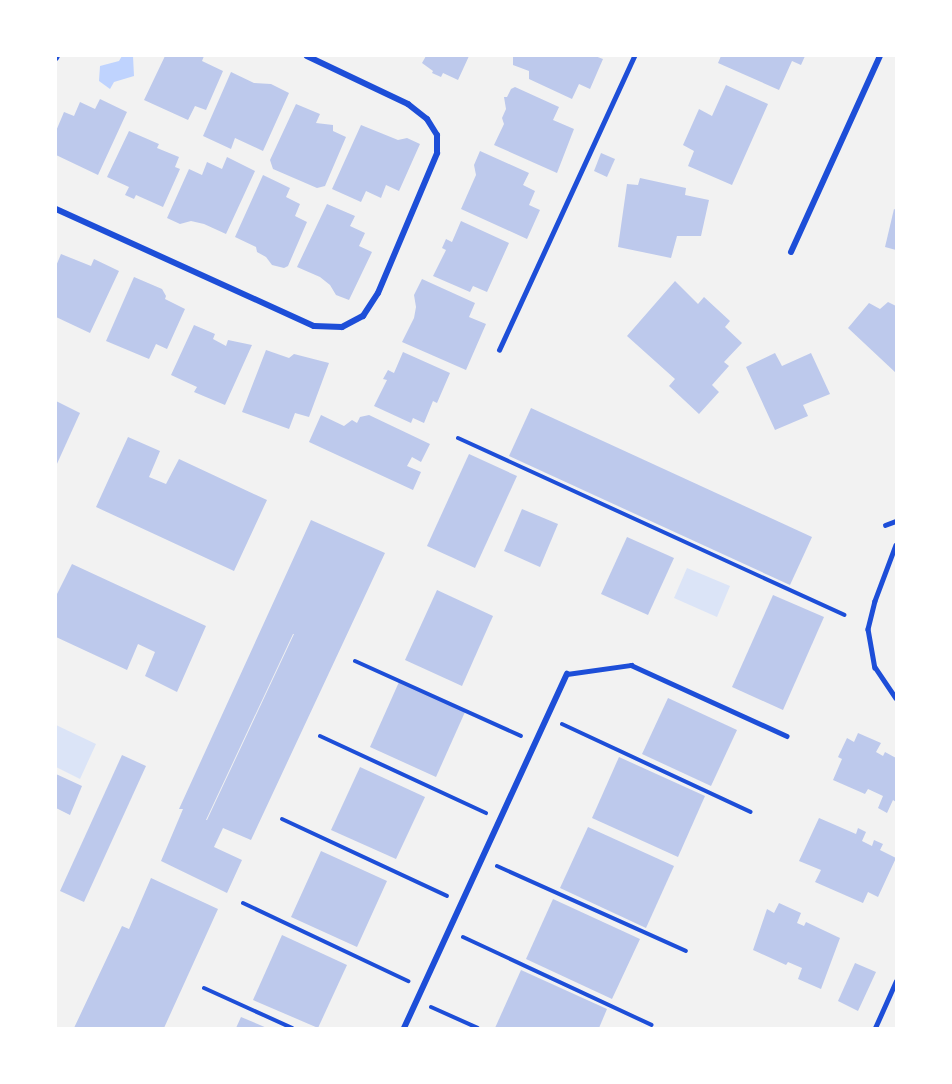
<!DOCTYPE html>
<style>
body{margin:0}
#map{position:relative;width:952px;height:1084px;overflow:hidden;background:#f2f2f2;font-family:Merriweather,serif}
div>[style]{position:absolute}
[style*='--x']{left:calc(var(--x)*1px);top:calc(var(--y)*1px);width:calc(var(--w)*1px);rotate:calc(var(--a)*1deg)}
.green>*{inset:0;background:#dbe4f7}
.water>*{inset:0;background:#bfd3fe}
.building>*{inset:0;background:#bdc9ec}
.path>*{height:4px;margin:-2px;padding:0 2px;transform-origin:2px;border-radius:2px;background:#1d4ed8}
.service>*{height:4.5px;margin:-2.25px;padding:0 2.25px;transform-origin:2.25px;border-radius:2.25px;background:#1d4ed8}
.minor>*{height:6px;margin:-3px;padding:0 3px;transform-origin:3px;border-radius:3px;background:#1d4ed8}
span{translate:-50% -50%;white-space:nowrap;text-align:center;line-height:1.15;-webkit-text-stroke:5px #fff;paint-order:stroke}
.frame{position:absolute;inset:0;border:57px solid #fff;pointer-events:none}
</style>
<div id="map">
<div class="green">
<div style="clip-path:polygon(687px 568px,730px 586px,717px 617px,674px 598px)"></div>
<div style="clip-path:polygon(56px 725px,96px 744px,80px 779px,56px 767px)"></div>
</div>
<div class="water">
<div style="clip-path:polygon(122px 56px,133px 56px,134px 76px,114px 82px,110px 89px,99px 81px,100px 66px,119px 61px)"></div>
</div>
<div class="building">
<div style="clip-path:polygon(165px 56px,204px 56px,202px 61px,223px 71px,206px 110px,195px 106px,188px 120px,144px 100px)"></div>
<div style="clip-path:polygon(426px 56px,469px 56px,458px 80px,443px 73px,441px 77px,432px 73px,433px 71px,422px 63px)"></div>
<div style="clip-path:polygon(513px 56px,595px 56px,603px 59px,590px 89px,579px 84px,572px 99px,529px 79px,529px 71px,513px 65px)"></div>
<div style="clip-path:polygon(721px 56px,805px 56px,801px 65px,792px 61px,779px 90px,718px 63px)"></div>
<div style="clip-path:polygon(231px 72px,254px 83px,271px 84px,289px 93px,263px 151px,235px 138px,231px 149px,203px 136px)"></div>
<div style="clip-path:polygon(726px 85px,768px 104px,732px 185px,688px 166px,694px 151px,683px 145px,699px 109px,712px 116px)"></div>
<div style="clip-path:polygon(515px 87px,559px 107px,553px 120px,574px 129px,557px 173px,494px 145px,504px 124px,502px 118px,506px 109px,504px 97px,507px 97px,511px 89px)"></div>
<div style="clip-path:polygon(100px 99px,127px 112px,98px 175px,56px 155px,56px 131px,64px 112px,74px 116px,80px 102px,95px 109px)"></div>
<div style="clip-path:polygon(296px 104px,320px 114px,316px 123px,333px 125px,333px 131px,346px 137px,325px 186px,317px 188px,273px 169px,270px 160px)"></div>
<div style="clip-path:polygon(361px 125px,398px 140px,407px 138px,420px 144px,399px 191px,386px 185px,381px 198px,366px 191px,361px 202px,332px 189px)"></div>
<div style="clip-path:polygon(129px 131px,159px 144px,157px 148px,179px 157px,175px 167px,180px 169px,163px 207px,136px 195px,134px 199px,125px 195px,129px 187px,107px 177px)"></div>
<div style="clip-path:polygon(480px 151px,529px 173px,523px 185px,535px 191px,529px 205px,540px 210px,527px 239px,461px 209px,476px 175px,474px 165px)"></div>
<div style="clip-path:polygon(601px 153px,615px 159px,607px 177px,594px 171px)"></div>
<div style="clip-path:polygon(227px 157px,255px 171px,226px 234px,204px 224px,191px 221px,180px 224px,167px 218px,189px 169px,202px 175px,207px 162px,222px 169px)"></div>
<div style="clip-path:polygon(263px 175px,290px 188px,286px 197px,300px 204px,295px 216px,307px 222px,288px 266px,284px 268px,272px 265px,266px 257px,257px 252px,256px 247px,235px 237px)"></div>
<div style="clip-path:polygon(640px 178px,686px 188px,685px 195px,709px 200px,701px 236px,677px 236px,671px 258px,618px 247px,627px 184px,638px 185px)"></div>
<div style="clip-path:polygon(327px 204px,355px 216px,350px 226px,365px 233px,359px 246px,372px 252px,349px 300px,336px 295px,330px 285px,320px 277px,297px 267px)"></div>
<div style="clip-path:polygon(894px 209px,896px 210px,896px 250px,885px 247px)"></div>
<div style="clip-path:polygon(461px 221px,509px 243px,487px 292px,473px 286px,470px 292px,433px 276px,446px 250px,442px 248px,446px 239px,452px 242px)"></div>
<div style="clip-path:polygon(61px 254px,91px 266px,94px 259px,119px 271px,90px 333px,56px 317px,56px 266px)"></div>
<div style="clip-path:polygon(134px 277px,162px 289px,166px 296px,165px 299px,185px 309px,167px 349px,156px 344px,149px 359px,106px 341px)"></div>
<div style="clip-path:polygon(422px 279px,475px 303px,469px 317px,486px 324px,466px 370px,402px 342px,414px 318px,416px 307px,414px 295px)"></div>
<div style="clip-path:polygon(675px 281px,698px 304px,704px 297px,730px 321px,725px 327px,742px 343px,724px 362px,729px 366px,712px 385px,719px 392px,699px 414px,669px 386px,675px 379px,627px 336px)"></div>
<div style="clip-path:polygon(888px 302px,896px 306px,896px 373px,848px 328px,869px 303px,880px 309px)"></div>
<div style="clip-path:polygon(194px 325px,215px 334px,213px 339px,226px 346px,228px 340px,252px 345px,225px 405px,194px 392px,197px 387px,171px 375px)"></div>
<div style="clip-path:polygon(266px 350px,289px 358px,294px 354px,329px 363px,309px 417px,295px 413px,289px 429px,242px 412px)"></div>
<div style="clip-path:polygon(403px 352px,450px 373px,437px 403px,433px 401px,424px 423px,413px 418px,411px 423px,374px 406px,387px 380px,383px 379px,388px 370px,394px 373px)"></div>
<div style="clip-path:polygon(775px 353px,782px 366px,811px 353px,830px 394px,803px 405px,808px 416px,775px 430px,746px 367px)"></div>
<div style="clip-path:polygon(56px 401px,80px 413px,56px 466px)"></div>
<div style="clip-path:polygon(531px 408px,812px 537px,790px 585px,509px 456px)"></div>
<div style="clip-path:polygon(321px 415px,344px 426px,352px 420px,357px 423px,360px 417px,369px 415px,430px 444px,421px 462px,412px 457px,407px 466px,421px 472px,413px 490px,309px 442px)"></div>
<div style="clip-path:polygon(128px 437px,160px 451px,149px 477px,166px 484px,179px 459px,267px 500px,234px 571px,96px 507px)"></div>
<div style="clip-path:polygon(469px 454px,517px 476px,475px 568px,427px 546px)"></div>
<div style="clip-path:polygon(522px 509px,558px 524px,540px 567px,504px 551px)"></div>
<div style="clip-path:polygon(evenodd,311px 520px,385px 553px,251px 840px,223px 828px,214px 847px,242px 860px,227px 893px,161px 861px,183px 809px,179px 809px,311px 520px,293px 634px,294px 634px,207px 820px,206px 820px,293px 634px)"></div>
<div style="clip-path:polygon(627px 537px,674px 558px,648px 615px,601px 594px)"></div>
<div style="clip-path:polygon(72px 564px,206px 626px,177px 692px,145px 676px,155px 652px,138px 644px,127px 670px,56px 637px,56px 596px)"></div>
<div style="clip-path:polygon(437px 590px,493px 616px,462px 686px,405px 660px)"></div>
<div style="clip-path:polygon(773px 595px,824px 617px,783px 710px,732px 687px)"></div>
<div style="clip-path:polygon(399px 682px,465px 712px,436px 777px,370px 747px)"></div>
<div style="clip-path:polygon(668px 698px,737px 730px,711px 786px,642px 754px)"></div>
<div style="clip-path:polygon(858px 733px,881px 743px,876px 752px,883px 756px,885px 752px,896px 758px,896px 802px,893px 800px,887px 813px,878px 808px,883px 796px,868px 789px,865px 794px,833px 780px,842px 759px,838px 757px,847px 738px,854px 742px)"></div>
<div style="clip-path:polygon(122px 755px,146px 766px,84px 902px,60px 891px)"></div>
<div style="clip-path:polygon(619px 757px,705px 796px,678px 857px,592px 818px)"></div>
<div style="clip-path:polygon(360px 767px,425px 797px,396px 859px,331px 830px)"></div>
<div style="clip-path:polygon(56px 774px,82px 786px,70px 815px,56px 808px)"></div>
<div style="clip-path:polygon(819px 818px,856px 834px,858px 828px,866px 832px,862px 841px,872px 846px,874px 840px,883px 844px,880px 850px,896px 858px,878px 897px,868px 892px,863px 903px,815px 882px,821px 870px,799px 861px)"></div>
<div style="clip-path:polygon(588px 827px,674px 866px,646px 928px,560px 888px)"></div>
<div style="clip-path:polygon(321px 851px,387px 881px,357px 947px,291px 917px)"></div>
<div style="clip-path:polygon(151px 878px,218px 909px,164px 1028px,74px 1028px,122px 926px,129px 929px)"></div>
<div style="clip-path:polygon(553px 899px,640px 939px,612px 999px,526px 959px)"></div>
<div style="clip-path:polygon(779px 903px,801px 913px,797px 923px,804px 926px,806px 922px,840px 938px,821px 989px,798px 979px,802px 968px,788px 962px,786px 965px,753px 950px,767px 909px,774px 913px)"></div>
<div style="clip-path:polygon(282px 935px,347px 965px,318px 1028px,253px 1000px)"></div>
<div style="clip-path:polygon(855px 963px,876px 972px,858px 1011px,838px 1001px)"></div>
<div style="clip-path:polygon(521px 970px,607px 1009px,599px 1028px,495px 1028px)"></div>
<div style="clip-path:polygon(241px 1017px,267px 1028px,236px 1028px)"></div>
</div>
<div class="path">
<div style="--x:458;--y:438;--w:425;--a:24.6"></div>
<div style="--x:355;--y:661;--w:182;--a:24.3"></div>
<div style="--x:562;--y:724;--w:208;--a:25"></div>
<div style="--x:320;--y:736;--w:183;--a:24.9"></div>
<div style="--x:282;--y:819;--w:182;--a:25"></div>
<div style="--x:497;--y:866;--w:207;--a:24.2"></div>
<div style="--x:243;--y:903;--w:183;--a:25.3"></div>
<div style="--x:463;--y:937;--w:208;--a:25"></div>
<div style="--x:204;--y:988;--w:97;--a:24.4"></div>
<div style="--x:431;--y:1007;--w:51;--a:24.1"></div>
</div>
<div class="service">
<div style="--x:499;--y:350;--w:324;--a:-65.3"></div>
<div style="--x:885;--y:525;--w:12;--a:-20"></div>
<div style="--x:896;--y:545;--w:60;--a:110.6"></div>
<div style="--x:875;--y:601;--w:29;--a:104"></div>
<div style="--x:868;--y:629;--w:39;--a:80"></div>
<div style="--x:875;--y:667;--w:37;--a:56"></div>
<div style="--x:567;--y:674;--w:65;--a:-8"></div>
<div style="--x:631;--y:665;--w:171;--a:24.5"></div>
<div style="--x:875;--y:1028;--w:51;--a:-65.9"></div>
</div>
<div class="minor">
<div style="--x:56;--y:58;--w:2;--a:-63"></div>
<div style="--x:56;--y:209;--w:283;--a:24.4"></div>
<div style="--x:314;--y:326;--w:28;--a:2"></div>
<div style="--x:342;--y:327;--w:24;--a:-28"></div>
<div style="--x:363;--y:316;--w:27;--a:-57"></div>
<div style="--x:378;--y:293;--w:152;--a:-67.1"></div>
<div style="--x:437;--y:153;--w:18;--a:-90"></div>
<div style="--x:437;--y:135;--w:19;--a:-122"></div>
<div style="--x:427;--y:119;--w:24;--a:-142"></div>
<div style="--x:408;--y:104;--w:112;--a:-154.6"></div>
<div style="--x:791;--y:252;--w:215;--a:-65.6"></div>
<div style="--x:404;--y:1028;--w:390;--a:-65.3"></div>
</div>
<div class="frame"></div>
</div>
